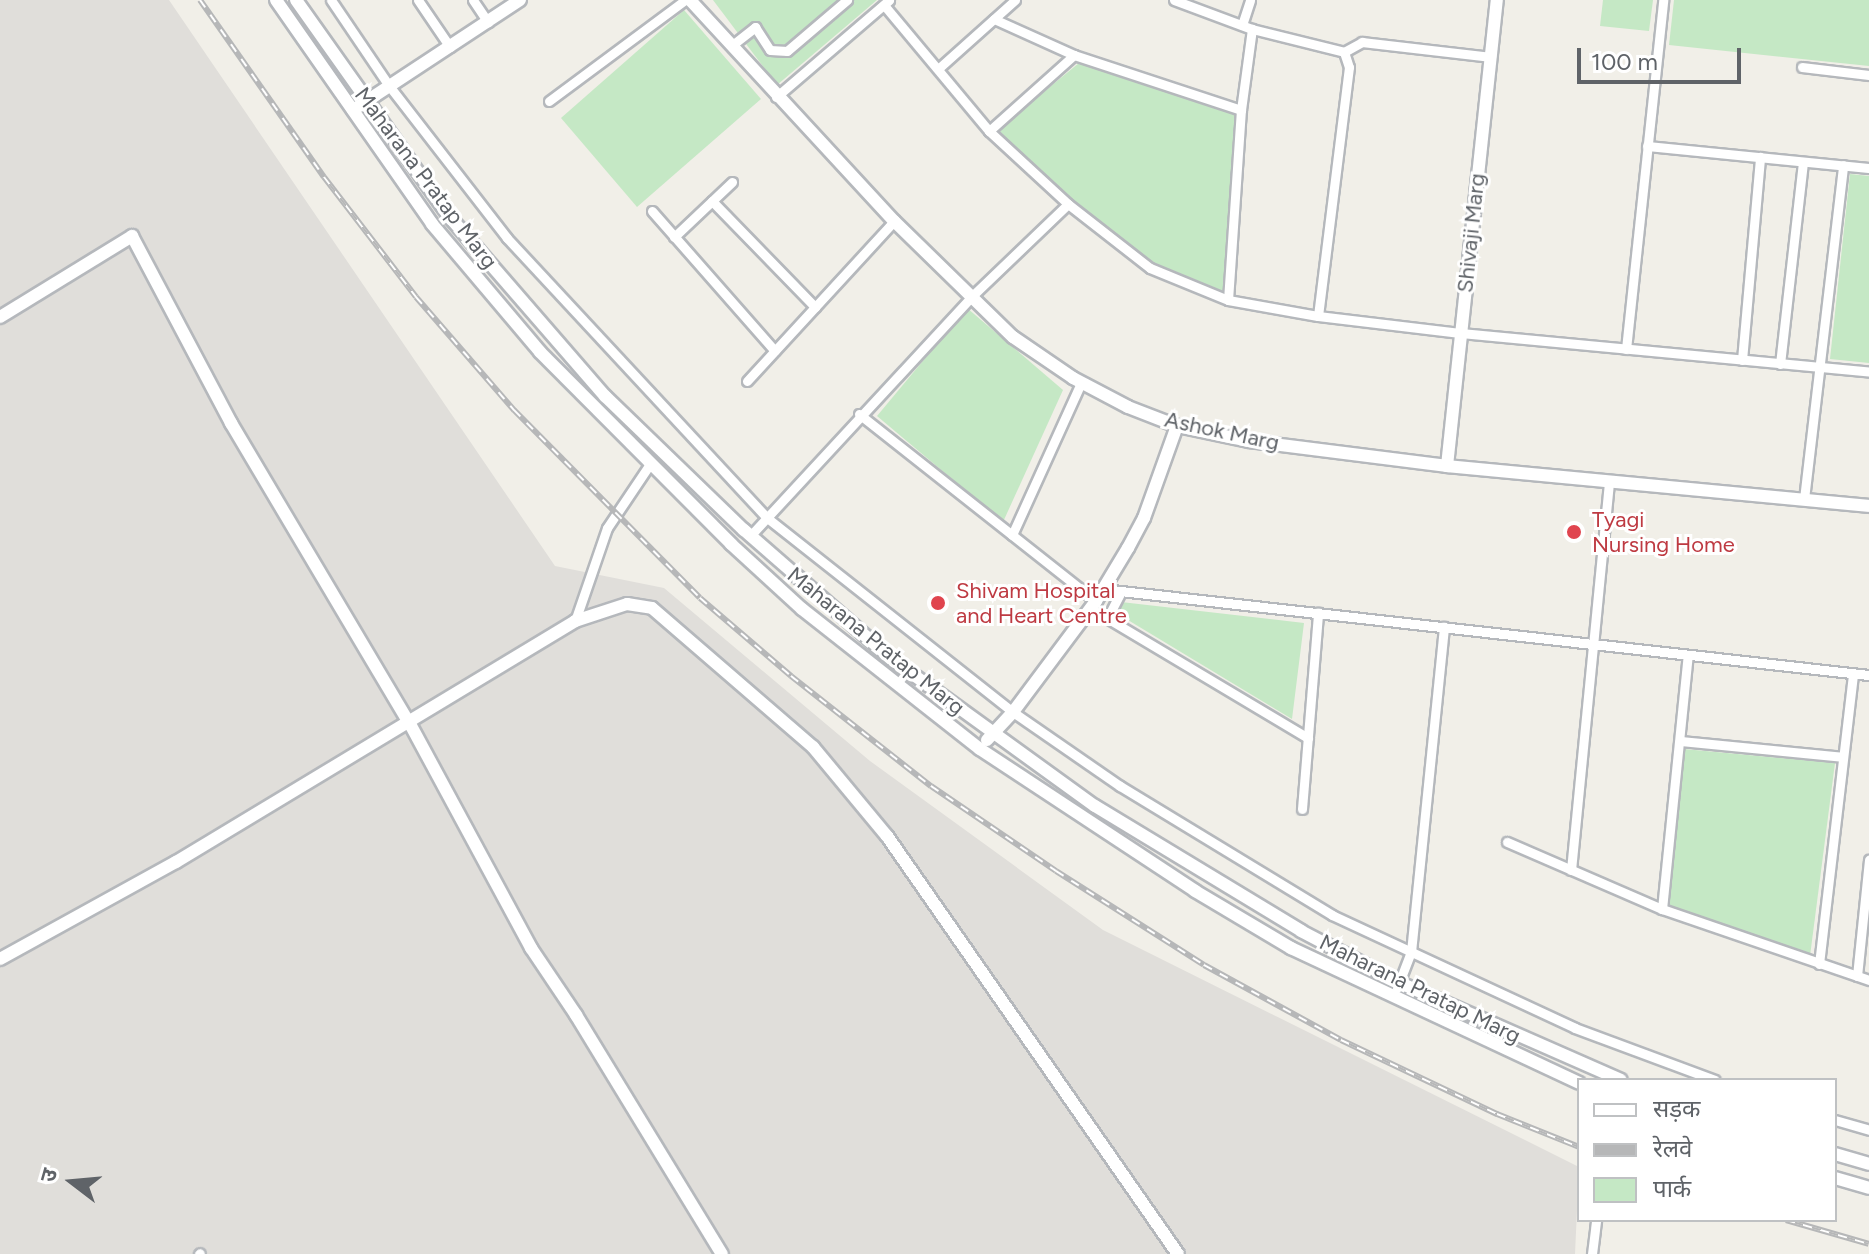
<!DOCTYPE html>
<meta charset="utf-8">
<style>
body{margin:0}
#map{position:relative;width:1869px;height:1254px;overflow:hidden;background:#f1efe8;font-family:Figtree,"Noto Sans Devanagari",sans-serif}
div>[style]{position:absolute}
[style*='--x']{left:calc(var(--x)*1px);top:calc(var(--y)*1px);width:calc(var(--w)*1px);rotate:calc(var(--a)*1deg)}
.industrial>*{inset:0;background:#e0deda}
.green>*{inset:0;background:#c5e8c5}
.roads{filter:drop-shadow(2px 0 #b5b8bc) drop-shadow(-2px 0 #b5b8bc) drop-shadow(0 2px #b5b8bc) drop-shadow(0 -2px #b5b8bc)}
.street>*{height:9px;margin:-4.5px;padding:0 4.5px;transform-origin:4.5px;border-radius:4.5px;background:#fff}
.secondary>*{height:12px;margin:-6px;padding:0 6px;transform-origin:6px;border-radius:6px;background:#fff}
.rail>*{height:6px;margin-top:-3px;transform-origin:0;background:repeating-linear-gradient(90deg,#fff 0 9px,#b6b7b8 0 18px);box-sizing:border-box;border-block:2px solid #b6b7b8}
.dots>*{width:22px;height:22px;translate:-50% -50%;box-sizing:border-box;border:4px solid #fff;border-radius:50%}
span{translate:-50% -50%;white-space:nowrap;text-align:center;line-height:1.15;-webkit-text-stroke:6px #fff;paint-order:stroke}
.street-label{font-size:22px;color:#5f6368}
.health-label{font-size:22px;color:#be3a42}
.left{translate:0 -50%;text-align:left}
.legend{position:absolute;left:1577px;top:1078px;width:260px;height:144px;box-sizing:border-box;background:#fff;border:2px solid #bfc1c3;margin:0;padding:10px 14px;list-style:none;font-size:24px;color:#5f6368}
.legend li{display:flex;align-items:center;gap:16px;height:40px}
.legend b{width:40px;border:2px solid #bfc1c3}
.north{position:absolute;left:32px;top:1142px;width:80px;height:80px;-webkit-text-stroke:6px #fff;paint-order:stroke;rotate:286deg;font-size:22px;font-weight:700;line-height:32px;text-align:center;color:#5f6368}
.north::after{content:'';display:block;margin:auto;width:28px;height:36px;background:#5f6368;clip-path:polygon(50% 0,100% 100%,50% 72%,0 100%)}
.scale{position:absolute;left:1577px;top:48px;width:164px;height:36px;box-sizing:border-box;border:4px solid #5f6368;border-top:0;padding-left:10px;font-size:24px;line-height:28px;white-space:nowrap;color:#5f6368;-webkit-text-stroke:6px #fff;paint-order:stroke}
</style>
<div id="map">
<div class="industrial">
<div style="clip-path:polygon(0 0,169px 0,555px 566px,664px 588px,870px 761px,1103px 930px,1579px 1167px,1575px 1254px,0 1254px)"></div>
</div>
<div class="green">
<div style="clip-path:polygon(713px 0,877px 0,777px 85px)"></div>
<div style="clip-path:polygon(1603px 0,1653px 0,1649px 31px,1600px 26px)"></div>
<div style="clip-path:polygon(1674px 0,1869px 0,1869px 66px,1669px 45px)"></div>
<div style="clip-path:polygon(684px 10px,761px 99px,637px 207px,561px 118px)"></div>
<div style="clip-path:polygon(1079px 63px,1237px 115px,1223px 293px,1150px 265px,1062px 200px,996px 131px)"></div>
<div style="clip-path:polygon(1850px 174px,1869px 176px,1869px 363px,1830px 359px)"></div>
<div style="clip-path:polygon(967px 308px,1063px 390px,1003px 522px,877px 416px)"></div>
<div style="clip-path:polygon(1121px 602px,1304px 623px,1292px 719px,1113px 611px)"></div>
<div style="clip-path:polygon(1684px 749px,1835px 763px,1810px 956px,1666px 904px)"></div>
</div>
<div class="roads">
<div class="street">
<div style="--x:331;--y:0;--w:105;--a:55.9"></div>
<div style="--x:390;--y:87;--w:191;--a:52.2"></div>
<div style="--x:507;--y:238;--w:381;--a:47.1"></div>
<div style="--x:766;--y:517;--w:315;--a:38.3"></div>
<div style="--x:1013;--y:712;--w:130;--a:34.7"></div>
<div style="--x:1120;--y:786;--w:248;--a:31.3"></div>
<div style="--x:1332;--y:915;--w:268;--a:24.9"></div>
<div style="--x:1575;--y:1028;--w:149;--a:20.4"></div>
<div style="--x:418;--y:0;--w:57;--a:55.8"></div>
<div style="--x:473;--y:0;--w:27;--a:56"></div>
<div style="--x:1174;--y:0;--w:83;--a:20.4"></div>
<div style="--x:1252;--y:29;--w:95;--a:14"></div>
<div style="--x:1344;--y:52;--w:16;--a:72"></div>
<div style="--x:1349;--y:67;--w:251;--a:97.1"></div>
<div style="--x:884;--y:5;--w:164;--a:50.2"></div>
<div style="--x:989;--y:131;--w:108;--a:42.7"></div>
<div style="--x:1068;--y:204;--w:104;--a:38"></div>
<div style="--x:1150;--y:268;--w:84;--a:22.3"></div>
<div style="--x:1228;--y:300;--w:91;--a:10.1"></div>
<div style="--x:1318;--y:316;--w:143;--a:6.8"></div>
<div style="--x:1460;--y:333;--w:411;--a:5.4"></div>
<div style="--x:994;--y:19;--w:88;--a:24.2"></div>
<div style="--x:1242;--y:25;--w:26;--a:-72"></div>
<div style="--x:731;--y:46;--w:31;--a:-38"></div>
<div style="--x:755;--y:27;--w:27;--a:57"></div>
<div style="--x:770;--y:50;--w:17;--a:3"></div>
<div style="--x:787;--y:51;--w:79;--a:-40.4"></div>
<div style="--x:1344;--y:52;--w:21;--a:-29"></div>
<div style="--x:1362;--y:42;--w:130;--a:6.6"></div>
<div style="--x:1802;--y:67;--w:67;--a:6.8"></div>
<div style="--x:939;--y:68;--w:102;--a:-41.8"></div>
<div style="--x:776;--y:97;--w:149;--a:-40.6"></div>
<div style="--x:549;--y:101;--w:169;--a:-36.6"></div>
<div style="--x:989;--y:131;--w:114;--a:-41.8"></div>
<div style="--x:1074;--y:55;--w:176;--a:18.2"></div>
<div style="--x:1647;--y:146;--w:223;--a:5.7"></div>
<div style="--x:712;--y:201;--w:148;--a:45.8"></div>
<div style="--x:652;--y:211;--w:186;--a:48.7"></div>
<div style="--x:674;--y:237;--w:80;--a:-43.5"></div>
<div style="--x:1228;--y:300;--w:190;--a:-86.1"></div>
<div style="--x:1241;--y:110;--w:82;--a:-82.3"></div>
<div style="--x:1626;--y:349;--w:351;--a:-83.9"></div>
<div style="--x:1742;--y:360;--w:204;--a:-84.9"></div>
<div style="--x:1780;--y:364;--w:203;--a:-83.5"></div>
<div style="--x:747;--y:381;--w:217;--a:-47.4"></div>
<div style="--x:859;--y:414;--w:302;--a:38.3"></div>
<div style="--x:1804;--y:499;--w:336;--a:-83.3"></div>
<div style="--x:1012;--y:535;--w:167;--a:-65.6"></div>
<div style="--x:750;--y:536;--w:326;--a:-47.2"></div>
<div style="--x:971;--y:297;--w:134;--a:-43.8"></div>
<div style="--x:1103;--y:589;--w:771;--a:6.41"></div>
<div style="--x:1090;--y:608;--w:254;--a:30.8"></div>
<div style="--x:1107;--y:619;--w:31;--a:-63"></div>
<div style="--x:575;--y:621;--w:98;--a:-71"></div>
<div style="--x:607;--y:528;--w:77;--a:-56.1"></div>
<div style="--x:1680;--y:741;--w:163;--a:5.6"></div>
<div style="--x:1302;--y:809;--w:197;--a:-85.3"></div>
<div style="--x:1507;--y:842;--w:169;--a:23.4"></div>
<div style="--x:1662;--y:909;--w:219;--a:18.9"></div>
<div style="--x:1571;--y:870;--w:391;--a:-84.4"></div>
<div style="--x:1662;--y:909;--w:255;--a:-84.2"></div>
<div style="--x:1819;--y:964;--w:293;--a:-83.3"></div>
<div style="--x:1857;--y:976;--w:117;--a:-84.1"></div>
<div style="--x:1397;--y:988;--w:39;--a:-69"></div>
<div style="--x:1411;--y:952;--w:327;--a:-84.2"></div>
<div style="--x:1835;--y:1120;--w:35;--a:16"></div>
<div style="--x:199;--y:1254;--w:1;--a:-45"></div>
<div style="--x:1592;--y:1254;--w:34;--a:-83"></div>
</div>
<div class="secondary">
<div style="--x:276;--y:0;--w:273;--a:55.1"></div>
<div style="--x:432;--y:224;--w:167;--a:49.8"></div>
<div style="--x:540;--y:352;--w:271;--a:45.1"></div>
<div style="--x:731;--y:544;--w:96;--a:42.5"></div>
<div style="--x:802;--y:609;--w:226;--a:38.2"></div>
<div style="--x:980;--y:749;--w:258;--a:33.4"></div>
<div style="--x:1195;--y:891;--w:112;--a:30.7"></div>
<div style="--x:1291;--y:948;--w:318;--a:25.1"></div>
<div style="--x:296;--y:0;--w:263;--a:54.7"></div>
<div style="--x:448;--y:215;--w:240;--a:49.1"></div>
<div style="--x:605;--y:396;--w:193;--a:44"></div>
<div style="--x:744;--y:530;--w:198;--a:41.1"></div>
<div style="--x:893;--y:660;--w:249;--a:35.9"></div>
<div style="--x:1095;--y:806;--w:241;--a:31.2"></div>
<div style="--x:1301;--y:931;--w:112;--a:27.7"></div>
<div style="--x:1400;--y:983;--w:241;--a:23.7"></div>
<div style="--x:690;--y:0;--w:301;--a:47.3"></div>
<div style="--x:894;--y:221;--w:166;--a:44.3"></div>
<div style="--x:1013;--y:337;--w:73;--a:34.3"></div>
<div style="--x:1073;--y:378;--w:62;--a:27.8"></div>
<div style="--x:1128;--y:407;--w:53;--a:21.2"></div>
<div style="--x:1177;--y:426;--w:74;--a:11.8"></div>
<div style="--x:1249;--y:441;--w:200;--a:7.2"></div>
<div style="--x:1447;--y:466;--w:424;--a:5.4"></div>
<div style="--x:353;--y:110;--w:200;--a:-33.4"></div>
<div style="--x:0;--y:317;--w:155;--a:-31.5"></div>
<div style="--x:132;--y:236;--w:212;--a:62.1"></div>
<div style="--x:231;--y:423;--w:350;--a:59.3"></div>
<div style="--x:410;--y:724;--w:255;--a:61.6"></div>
<div style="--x:531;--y:948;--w:81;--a:56.1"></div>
<div style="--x:576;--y:1015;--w:280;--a:58.6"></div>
<div style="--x:1447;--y:466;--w:469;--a:-83.9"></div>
<div style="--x:987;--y:740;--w:38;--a:-47"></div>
<div style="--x:1013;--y:712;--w:139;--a:-53.2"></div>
<div style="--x:1096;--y:601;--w:62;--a:-58.9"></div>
<div style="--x:1128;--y:548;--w:34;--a:-62"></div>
<div style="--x:1144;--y:518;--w:98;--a:-70.3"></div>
<div style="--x:0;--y:959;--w:201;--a:-28.9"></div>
<div style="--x:176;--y:862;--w:466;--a:-31.1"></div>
<div style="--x:575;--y:621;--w:55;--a:-18.1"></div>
<div style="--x:627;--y:604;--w:25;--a:9"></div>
<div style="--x:652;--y:608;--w:213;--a:40.8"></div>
<div style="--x:813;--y:747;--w:116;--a:50.3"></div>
<div style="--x:887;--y:836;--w:509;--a:55.16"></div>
<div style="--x:1835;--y:1154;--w:35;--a:16"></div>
<div style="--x:1835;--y:1178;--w:35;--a:16"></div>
</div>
</div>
<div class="rail">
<div style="--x:200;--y:0;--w:216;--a:55"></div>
<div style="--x:324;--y:177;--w:151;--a:52.5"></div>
<div style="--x:416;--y:297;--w:150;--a:49.1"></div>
<div style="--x:514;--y:410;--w:264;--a:45.3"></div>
<div style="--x:700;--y:598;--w:120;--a:40.6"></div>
<div style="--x:791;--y:676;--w:178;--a:38.2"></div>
<div style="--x:931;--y:786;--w:151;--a:34.2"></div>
<div style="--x:1056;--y:871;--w:175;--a:32.4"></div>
<div style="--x:1204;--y:965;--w:156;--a:28.7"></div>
<div style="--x:1341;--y:1040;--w:173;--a:25.4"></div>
<div style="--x:1497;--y:1114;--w:88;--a:21.9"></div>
<div style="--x:1786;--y:1220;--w:86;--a:16.1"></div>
</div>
<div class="dots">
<div style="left:1574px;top:532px;background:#e0444e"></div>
<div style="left:938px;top:603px;background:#e0444e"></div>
</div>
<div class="street-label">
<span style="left:426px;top:178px;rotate:53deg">Maharana Pratap Marg</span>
<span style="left:1471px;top:233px;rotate:-84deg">Shivaji Marg</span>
<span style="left:1222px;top:431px;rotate:12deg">Ashok Marg</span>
<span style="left:876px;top:641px;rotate:39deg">Maharana Pratap Marg</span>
<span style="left:1420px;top:989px;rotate:26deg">Maharana Pratap Marg</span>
</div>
<div class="health-label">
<span class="left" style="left:1592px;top:532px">Tyagi<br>Nursing Home</span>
<span class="left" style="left:956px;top:603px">Shivam Hospital<br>and Heart Centre</span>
</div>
<ul class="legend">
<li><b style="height:10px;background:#fff"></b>सड़क</li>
<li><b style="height:10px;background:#b6b7b8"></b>रेलवे</li>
<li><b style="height:22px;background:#c5e8c5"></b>पार्क</li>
</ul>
<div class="north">उ</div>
<div class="scale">100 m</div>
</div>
